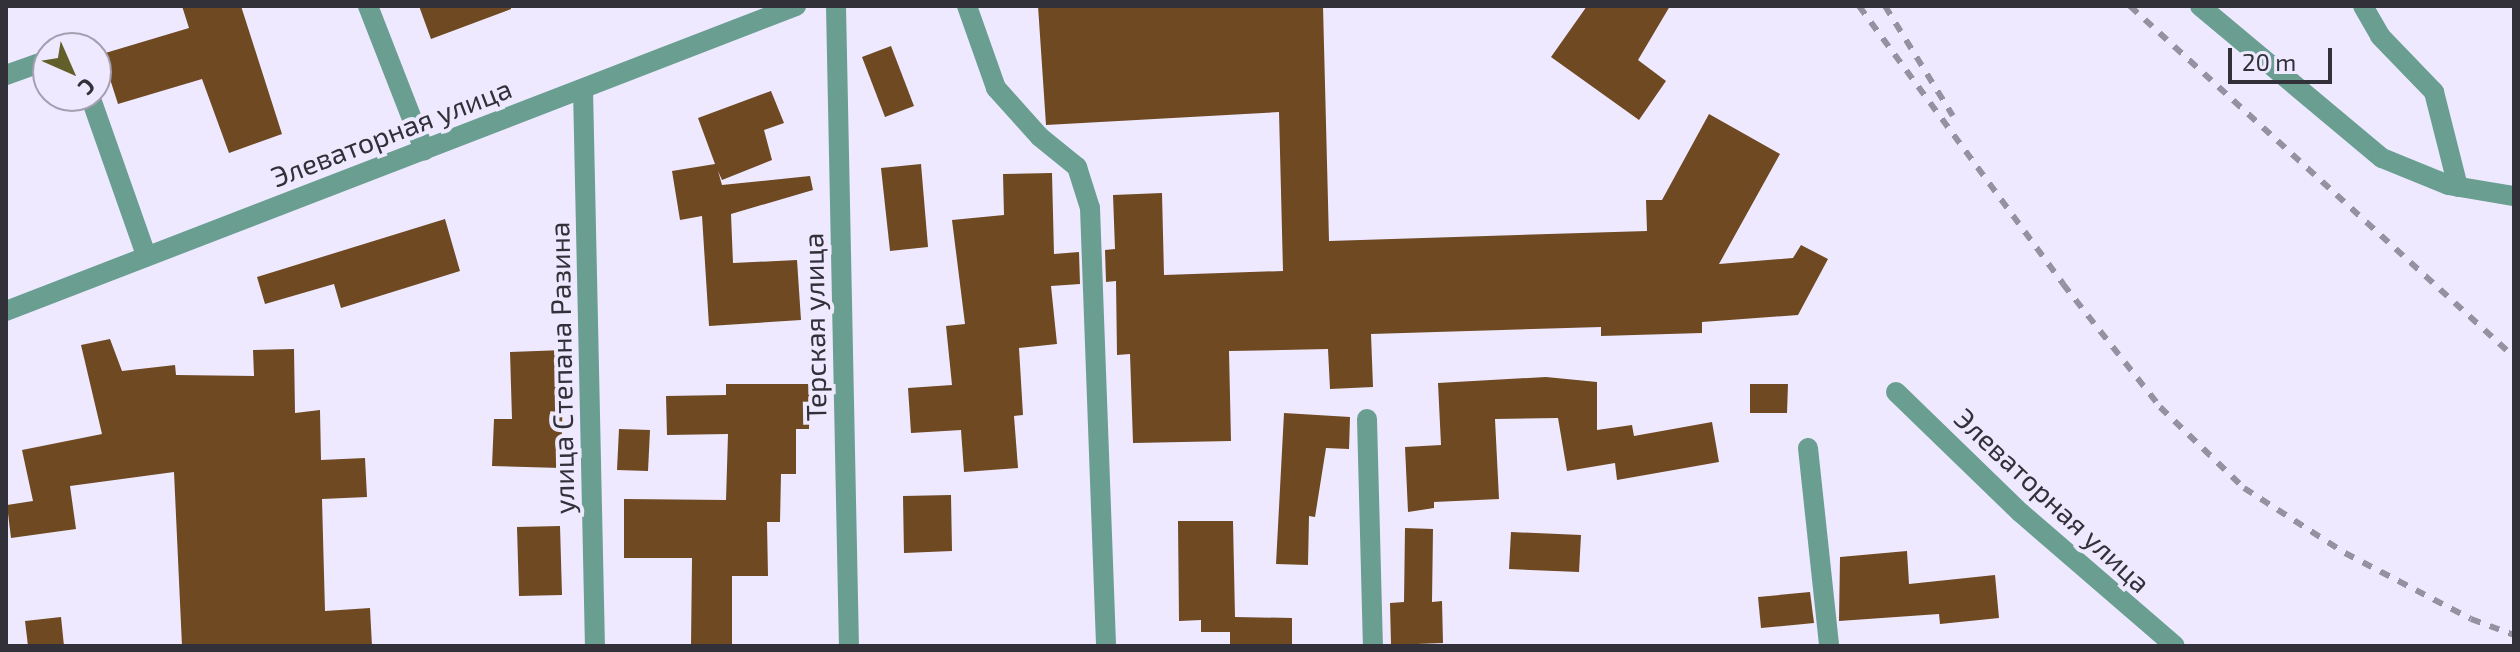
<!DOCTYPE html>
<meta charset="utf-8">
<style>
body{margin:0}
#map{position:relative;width:2520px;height:652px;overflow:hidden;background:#eee9ff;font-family:"Exo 2",sans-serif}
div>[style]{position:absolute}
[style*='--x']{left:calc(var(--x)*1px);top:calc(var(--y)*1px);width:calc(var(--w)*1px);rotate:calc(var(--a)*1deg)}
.building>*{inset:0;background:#6e4922}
.minor>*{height:20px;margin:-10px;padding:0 10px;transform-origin:10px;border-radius:10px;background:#699e90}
.rail>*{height:6px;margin-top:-3px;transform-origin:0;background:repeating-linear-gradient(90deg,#9491a0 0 10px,transparent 0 20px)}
span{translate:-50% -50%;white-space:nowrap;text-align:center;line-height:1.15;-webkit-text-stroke:8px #eee9ff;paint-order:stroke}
.street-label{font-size:28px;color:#323139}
.frame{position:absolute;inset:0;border:8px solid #323139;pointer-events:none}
.north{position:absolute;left:32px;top:32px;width:80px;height:80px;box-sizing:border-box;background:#eee9ff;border:2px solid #a39fb0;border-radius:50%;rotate:135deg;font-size:22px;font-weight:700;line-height:32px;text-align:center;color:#323139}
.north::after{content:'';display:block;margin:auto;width:28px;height:36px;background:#635f2b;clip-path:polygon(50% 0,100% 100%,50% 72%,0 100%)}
.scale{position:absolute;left:2228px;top:48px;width:104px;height:36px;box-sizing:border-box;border:4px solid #323139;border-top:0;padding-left:10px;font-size:24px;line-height:28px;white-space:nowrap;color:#323139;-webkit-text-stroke:6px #eee9ff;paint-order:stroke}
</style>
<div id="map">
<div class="building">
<div style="clip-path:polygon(182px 6px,241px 6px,282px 134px,229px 153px,202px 79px,118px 104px,102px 54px,189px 28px)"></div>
<div style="clip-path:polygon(419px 6px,511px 6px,511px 9px,431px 39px)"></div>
<div style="clip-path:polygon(1038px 6px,1323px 6px,1329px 241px,1647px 231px,1646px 200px,1662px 200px,1709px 114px,1780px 154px,1719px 264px,1793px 258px,1801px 245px,1828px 259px,1798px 315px,1702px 322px,1702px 333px,1601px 336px,1601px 327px,1371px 334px,1373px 387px,1330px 389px,1328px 349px,1229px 351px,1231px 441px,1133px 443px,1130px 354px,1117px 355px,1116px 281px,1106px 282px,1105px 250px,1115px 249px,1113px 195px,1162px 193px,1164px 275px,1283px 271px,1279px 112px,1046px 125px)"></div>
<div style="clip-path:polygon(1587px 6px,1670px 6px,1638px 60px,1666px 81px,1639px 120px,1551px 57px)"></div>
<div style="clip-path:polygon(891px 46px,914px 106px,885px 117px,862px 57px)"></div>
<div style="clip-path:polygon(771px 91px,784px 123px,764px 130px,772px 160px,722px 180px,718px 171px,722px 185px,810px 176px,813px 190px,731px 214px,733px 263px,797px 260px,801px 320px,709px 326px,702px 216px,680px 220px,672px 171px,715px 164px,698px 118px)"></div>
<div style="clip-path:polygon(921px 164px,928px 247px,890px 251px,881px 168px)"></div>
<div style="clip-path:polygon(1052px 173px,1054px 254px,1079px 252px,1080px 284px,1051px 286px,1057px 344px,1019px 348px,1023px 415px,1014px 416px,1018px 468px,964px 472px,961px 430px,911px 433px,908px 388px,952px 385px,946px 326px,965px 324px,952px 220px,1004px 215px,1003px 174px)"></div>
<div style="clip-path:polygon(445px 219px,460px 271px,341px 308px,334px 284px,265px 304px,257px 277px)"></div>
<div style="clip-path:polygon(110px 339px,122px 371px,175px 365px,176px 375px,254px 376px,253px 350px,294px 349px,295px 413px,320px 410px,321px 460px,365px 458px,367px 497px,322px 499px,325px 611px,370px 608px,372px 646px,182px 646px,174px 472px,70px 486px,76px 529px,11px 538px,7px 505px,33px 501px,22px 450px,102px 434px,81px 345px)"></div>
<div style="clip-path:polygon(564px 350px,561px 468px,492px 466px,494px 419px,512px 419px,510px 352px)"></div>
<div style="clip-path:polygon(1546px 377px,1597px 382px,1597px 430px,1632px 425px,1634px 436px,1712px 422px,1719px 462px,1617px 480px,1615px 463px,1567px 471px,1558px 418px,1495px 419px,1499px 499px,1434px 502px,1434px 508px,1408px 512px,1405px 447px,1441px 445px,1438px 383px)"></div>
<div style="clip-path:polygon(726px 384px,810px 384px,809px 429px,796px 429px,796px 474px,781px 474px,780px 522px,767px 522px,768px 576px,732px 576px,732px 646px,691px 646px,692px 558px,624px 558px,624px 499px,726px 500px,728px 434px,667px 435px,666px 396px,726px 395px)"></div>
<div style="clip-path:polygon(1750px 384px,1788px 384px,1787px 413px,1750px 413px)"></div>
<div style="clip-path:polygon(1284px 413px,1350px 417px,1349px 449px,1326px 448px,1315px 517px,1309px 516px,1308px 565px,1276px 564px)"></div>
<div style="clip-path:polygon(619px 429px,650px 430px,648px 471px,617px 470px)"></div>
<div style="clip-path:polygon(951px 495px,952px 551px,904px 553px,903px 496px)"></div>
<div style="clip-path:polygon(1178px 521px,1233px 521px,1235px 617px,1292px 618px,1292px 646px,1230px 646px,1230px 632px,1201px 632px,1201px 620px,1179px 621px)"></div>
<div style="clip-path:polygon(560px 526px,562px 595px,519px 596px,517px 527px)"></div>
<div style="clip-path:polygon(1405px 528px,1433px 529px,1432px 602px,1442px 601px,1443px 643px,1391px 645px,1390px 603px,1404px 602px)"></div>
<div style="clip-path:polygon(1511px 532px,1581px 535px,1579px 572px,1509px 569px)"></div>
<div style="clip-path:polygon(1907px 551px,1909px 584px,1995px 575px,1999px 618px,1940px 624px,1939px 614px,1839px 621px,1840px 557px)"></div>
<div style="clip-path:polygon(1810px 592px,1814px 623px,1761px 628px,1758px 597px)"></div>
<div style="clip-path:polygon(61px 617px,64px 646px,28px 646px,25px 621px)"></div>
</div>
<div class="minor">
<div style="--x:368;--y:6;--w:155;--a:68.7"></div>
<div style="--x:836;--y:6;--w:640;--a:88.84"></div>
<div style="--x:967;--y:6;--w:87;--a:70.5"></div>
<div style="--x:996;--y:88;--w:66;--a:48.1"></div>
<div style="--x:1040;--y:137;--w:48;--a:39"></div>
<div style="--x:1077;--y:167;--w:43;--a:72.4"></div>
<div style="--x:1090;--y:208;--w:438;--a:87.9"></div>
<div style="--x:2200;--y:6;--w:237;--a:39.9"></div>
<div style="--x:2382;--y:158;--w:71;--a:22.2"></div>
<div style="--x:2448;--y:185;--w:67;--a:9.5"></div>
<div style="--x:2363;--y:6;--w:34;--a:60"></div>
<div style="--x:2380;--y:36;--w:78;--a:46"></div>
<div style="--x:2434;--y:92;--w:98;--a:75.8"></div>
<div style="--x:6;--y:75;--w:45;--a:-19.7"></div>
<div style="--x:583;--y:89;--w:557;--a:88.77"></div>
<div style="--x:90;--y:96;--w:169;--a:70.6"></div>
<div style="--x:6;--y:311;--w:847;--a:-21.11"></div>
<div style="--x:1896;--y:392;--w:174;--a:44.1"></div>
<div style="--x:2021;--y:513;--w:203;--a:40.8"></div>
<div style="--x:1367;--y:419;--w:227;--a:88.5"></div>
<div style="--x:1808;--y:448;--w:199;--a:83.9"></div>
</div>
<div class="rail">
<div style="--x:1859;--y:6;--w:345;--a:53.7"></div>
<div style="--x:2063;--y:284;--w:157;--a:51.7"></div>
<div style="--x:2160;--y:407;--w:117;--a:44"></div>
<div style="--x:2244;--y:488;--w:120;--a:32.8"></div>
<div style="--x:2345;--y:553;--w:142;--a:27.6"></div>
<div style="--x:2471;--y:619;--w:46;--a:20.4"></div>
<div style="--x:1885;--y:6;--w:129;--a:58.3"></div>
<div style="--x:2130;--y:6;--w:520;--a:42.43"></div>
</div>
<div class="street-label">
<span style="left:391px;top:132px;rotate:-21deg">Элеваторная улица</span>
<span style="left:814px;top:327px;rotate:-91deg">Терская улица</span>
<span style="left:561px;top:368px;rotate:-91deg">улица Степана Разина</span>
<span style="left:2053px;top:500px;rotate:43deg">Элеваторная улица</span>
</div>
<div class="frame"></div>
<div class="north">С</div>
<div class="scale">20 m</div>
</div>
